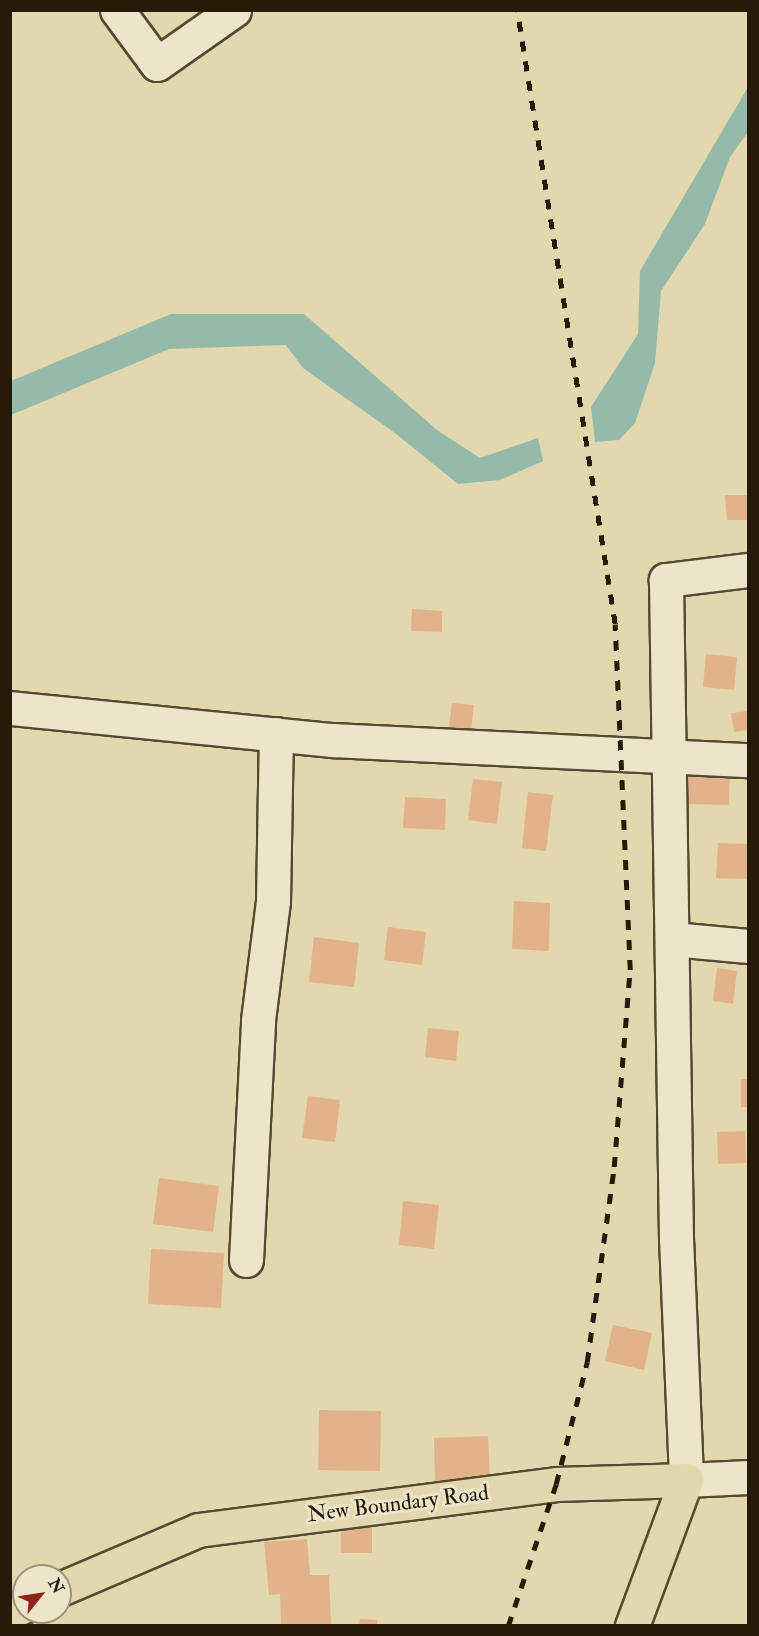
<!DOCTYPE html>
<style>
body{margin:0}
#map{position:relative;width:759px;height:1636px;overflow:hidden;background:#e3d7ae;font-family:"IM FELL Double Pica",serif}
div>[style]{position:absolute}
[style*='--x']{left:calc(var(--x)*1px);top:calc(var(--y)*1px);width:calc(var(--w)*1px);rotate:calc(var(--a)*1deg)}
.water>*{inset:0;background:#95baa9}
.building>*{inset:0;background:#e2b38a}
.roads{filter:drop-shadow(2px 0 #554932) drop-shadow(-2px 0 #554932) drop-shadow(0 2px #554932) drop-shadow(0 -2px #554932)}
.minor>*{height:33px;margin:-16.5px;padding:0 16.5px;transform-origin:16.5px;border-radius:16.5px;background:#ede5ca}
.major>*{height:33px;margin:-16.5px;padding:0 16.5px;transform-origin:16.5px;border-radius:16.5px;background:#e3d7ae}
.rail>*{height:4.5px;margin-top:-2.25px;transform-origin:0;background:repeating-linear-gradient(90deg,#261a09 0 10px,transparent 0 20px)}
span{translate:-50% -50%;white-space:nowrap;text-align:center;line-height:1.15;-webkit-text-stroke:6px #ede5ca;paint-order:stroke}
.street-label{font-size:22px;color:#261a09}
.frame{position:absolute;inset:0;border:12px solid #261a09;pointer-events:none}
.north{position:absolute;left:12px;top:1564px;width:60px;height:60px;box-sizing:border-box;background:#ede5ca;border:2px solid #9d947d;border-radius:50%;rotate:60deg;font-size:16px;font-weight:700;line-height:24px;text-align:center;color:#261a09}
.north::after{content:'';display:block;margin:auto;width:21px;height:27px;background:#8f2418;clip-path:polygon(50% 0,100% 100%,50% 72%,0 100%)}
</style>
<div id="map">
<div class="water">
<div style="clip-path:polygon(748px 87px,748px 132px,730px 157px,705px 224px,661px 291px,655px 363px,635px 423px,619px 440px,595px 442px,591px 407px,638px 334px,640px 271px)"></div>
<div style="clip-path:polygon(171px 314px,304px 314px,437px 430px,480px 458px,538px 438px,543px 461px,500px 480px,458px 484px,395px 433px,303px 368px,286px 345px,169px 349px,11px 415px,11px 381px)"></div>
</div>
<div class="building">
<div style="clip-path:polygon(725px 495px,748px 495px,748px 520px,727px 520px)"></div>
<div style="clip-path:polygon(412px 609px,442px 611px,442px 632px,411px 631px)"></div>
<div style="clip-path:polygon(706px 654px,737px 657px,734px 690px,703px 687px)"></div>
<div style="clip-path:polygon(452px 703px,474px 705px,471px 731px,449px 728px)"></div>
<div style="clip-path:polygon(748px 711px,748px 730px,734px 732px,731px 713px)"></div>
<div style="clip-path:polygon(688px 768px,730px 768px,729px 805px,688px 804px)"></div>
<div style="clip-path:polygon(473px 779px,502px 782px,497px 824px,468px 820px)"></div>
<div style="clip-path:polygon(528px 792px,553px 795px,546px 851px,522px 848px)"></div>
<div style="clip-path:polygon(405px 797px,446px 799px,445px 830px,403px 828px)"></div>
<div style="clip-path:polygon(718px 843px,748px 844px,748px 879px,716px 878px)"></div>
<div style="clip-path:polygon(514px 901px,550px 903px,549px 951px,512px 949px)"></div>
<div style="clip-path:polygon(388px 927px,426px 932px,422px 965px,384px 960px)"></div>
<div style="clip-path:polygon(314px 937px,359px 943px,354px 987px,309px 982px)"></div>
<div style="clip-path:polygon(717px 968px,737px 971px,733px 1004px,713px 1001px)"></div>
<div style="clip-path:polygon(428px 1028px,459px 1031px,456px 1061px,425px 1057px)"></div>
<div style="clip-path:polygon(741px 1079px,748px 1079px,748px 1107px,741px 1107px)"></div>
<div style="clip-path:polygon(308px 1096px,340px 1100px,335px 1142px,302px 1138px)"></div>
<div style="clip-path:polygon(745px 1131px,746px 1163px,718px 1164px,717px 1132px)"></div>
<div style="clip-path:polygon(159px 1178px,219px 1186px,213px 1232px,153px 1224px)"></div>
<div style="clip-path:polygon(403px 1201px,439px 1205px,434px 1249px,399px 1245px)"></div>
<div style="clip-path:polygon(151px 1249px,224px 1253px,221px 1308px,148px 1304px)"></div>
<div style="clip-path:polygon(613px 1325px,652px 1333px,644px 1370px,605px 1361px)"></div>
<div style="clip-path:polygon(319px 1410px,381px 1411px,380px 1471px,318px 1470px)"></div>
<div style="clip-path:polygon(488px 1436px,490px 1479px,435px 1481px,434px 1438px)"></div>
<div style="clip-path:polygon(341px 1520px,372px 1521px,372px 1553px,341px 1553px)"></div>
<div style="clip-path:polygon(307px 1539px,310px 1575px,329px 1575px,331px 1624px,281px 1626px,280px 1594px,269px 1595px,264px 1542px)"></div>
<div style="clip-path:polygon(360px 1619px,377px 1620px,377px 1626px,359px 1626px)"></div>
</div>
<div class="roads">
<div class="minor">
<div style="--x:117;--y:10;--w:67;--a:53.5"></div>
<div style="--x:157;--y:64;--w:94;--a:-35"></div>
<div style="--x:748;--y:570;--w:83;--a:173"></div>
<div style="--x:666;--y:580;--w:658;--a:89.13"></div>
<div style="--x:676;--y:1238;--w:242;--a:87.6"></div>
<div style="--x:686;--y:1480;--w:62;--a:-2.8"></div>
<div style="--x:10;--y:708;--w:325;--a:5.7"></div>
<div style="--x:333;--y:740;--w:415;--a:2.8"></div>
<div style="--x:673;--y:939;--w:75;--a:5.3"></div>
<div style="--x:246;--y:1260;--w:240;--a:-87.1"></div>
<div style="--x:258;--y:1020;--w:120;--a:-82.8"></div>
<div style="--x:273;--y:901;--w:167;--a:-89"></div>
</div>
<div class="major">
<div style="--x:60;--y:1589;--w:150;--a:-23.1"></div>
<div style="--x:198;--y:1530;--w:361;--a:-7.3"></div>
<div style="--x:556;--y:1484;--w:130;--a:-1.8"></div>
<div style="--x:686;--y:1480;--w:156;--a:110.3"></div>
<div style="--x:10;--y:1612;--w:15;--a:-23"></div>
</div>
</div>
<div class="rail">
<div style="--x:508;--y:1626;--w:150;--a:-71.3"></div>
<div style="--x:556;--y:1484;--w:126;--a:-75.7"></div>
<div style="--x:587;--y:1362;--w:197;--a:-82.1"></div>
<div style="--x:614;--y:1167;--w:198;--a:-85.4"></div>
<div style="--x:630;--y:970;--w:346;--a:-92.5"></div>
<div style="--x:615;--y:624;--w:622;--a:-99.07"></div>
</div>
<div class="street-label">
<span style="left:398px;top:1504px;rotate:-7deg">New Boundary Road</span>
</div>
<div class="frame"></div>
<div class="north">N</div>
</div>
